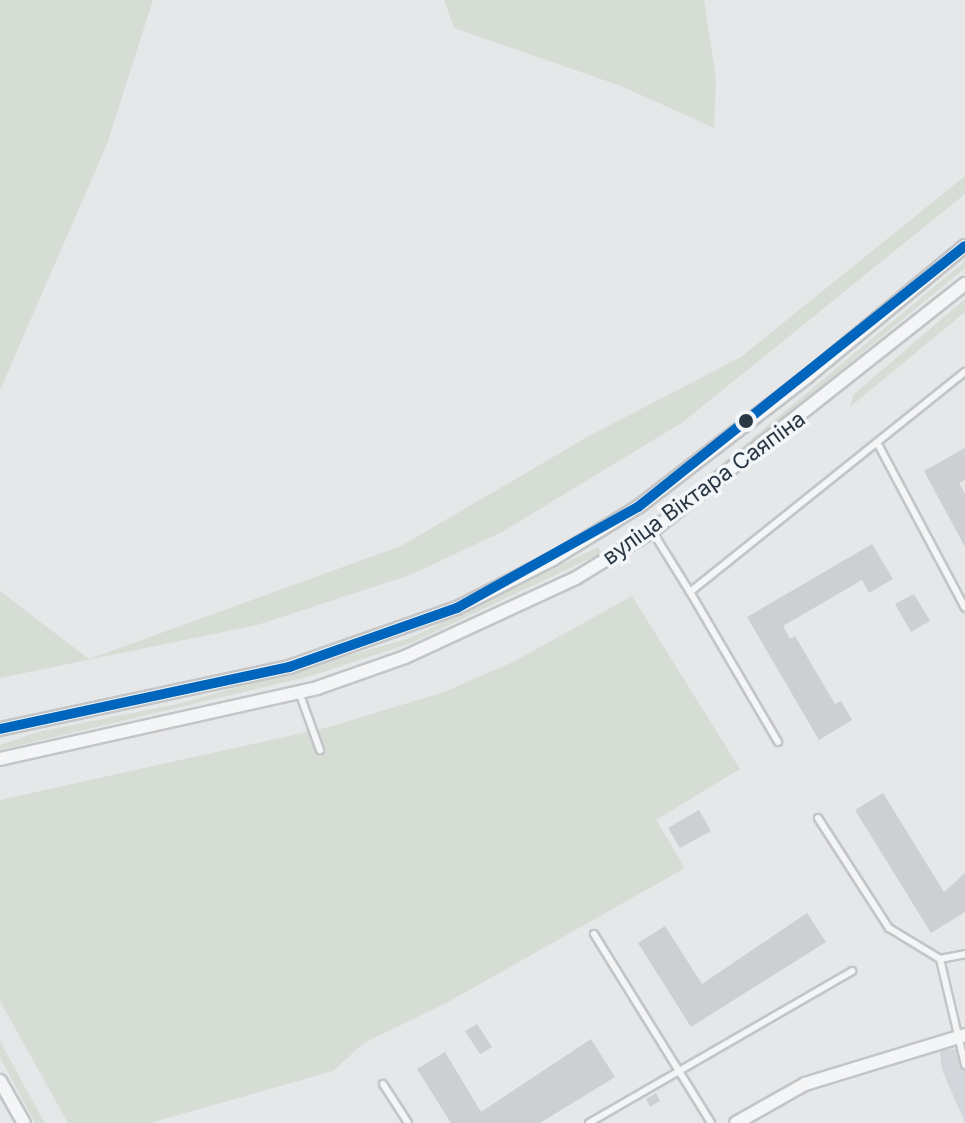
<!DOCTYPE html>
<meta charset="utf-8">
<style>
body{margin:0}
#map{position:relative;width:965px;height:1123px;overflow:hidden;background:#e5e7e9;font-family:Inter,sans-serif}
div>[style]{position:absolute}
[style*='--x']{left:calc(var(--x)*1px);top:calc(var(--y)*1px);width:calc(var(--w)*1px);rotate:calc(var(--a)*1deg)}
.built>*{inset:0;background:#d3d7dc}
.green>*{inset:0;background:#d6ddd5}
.building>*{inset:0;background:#cdcfd2}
.roads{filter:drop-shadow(2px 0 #c3c5c7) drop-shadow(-2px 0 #c3c5c7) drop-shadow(0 2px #c3c5c7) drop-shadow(0 -2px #c3c5c7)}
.service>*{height:6px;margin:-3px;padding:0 3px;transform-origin:3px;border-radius:3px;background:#f4f5f6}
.minor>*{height:12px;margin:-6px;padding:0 6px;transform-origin:6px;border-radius:6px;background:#f4f5f6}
.bus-1>*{height:10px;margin:-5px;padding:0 5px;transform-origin:5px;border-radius:5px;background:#0065bd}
.dots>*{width:22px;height:22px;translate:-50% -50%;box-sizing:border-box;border:4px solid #f3f6f8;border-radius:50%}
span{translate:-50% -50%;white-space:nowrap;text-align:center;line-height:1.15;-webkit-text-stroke:7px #f3f6f8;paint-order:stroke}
.street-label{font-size:22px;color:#2a3744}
</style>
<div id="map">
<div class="built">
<div style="clip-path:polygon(965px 1047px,965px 1123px,942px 1070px,940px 1051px)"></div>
</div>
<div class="green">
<div style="clip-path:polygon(0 0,153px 0,107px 144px,0 390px)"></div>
<div style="clip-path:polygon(444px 0,704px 0,716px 80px,714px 128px,621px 86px,454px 28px)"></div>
<div style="clip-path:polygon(965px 176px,965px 194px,683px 422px,502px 532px,410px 575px,257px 625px,0 678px,0 591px,89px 659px,401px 546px,589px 436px,741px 357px)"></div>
<div style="clip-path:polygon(965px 261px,965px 268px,681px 502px,682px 497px)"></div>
<div style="clip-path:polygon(965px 299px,965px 312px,850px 407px,853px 395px)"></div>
<div style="clip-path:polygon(598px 547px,602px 553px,411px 643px,311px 676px,0 750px,0 745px,42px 731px,178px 704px,410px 638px)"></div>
<div style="clip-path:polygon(632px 596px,740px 769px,656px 820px,685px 868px,448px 1002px,364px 1043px,333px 1071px,150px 1123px,68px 1123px,0 1001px,0 800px,329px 727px,444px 692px,515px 661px)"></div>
<div style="clip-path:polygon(0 1041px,27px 1091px,45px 1123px,35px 1123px,0 1057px)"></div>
</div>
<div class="building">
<div style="clip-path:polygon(965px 448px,965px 480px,959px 483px,965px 494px,965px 547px,924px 471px)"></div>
<div style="clip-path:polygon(872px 544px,893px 579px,869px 593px,862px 580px,783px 626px,790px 639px,795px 636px,835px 704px,841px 701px,852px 720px,819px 740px,747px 617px)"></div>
<div style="clip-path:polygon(914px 594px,930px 621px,911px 632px,895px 604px)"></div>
<div style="clip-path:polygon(883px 793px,944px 892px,965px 873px,965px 912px,931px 933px,855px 810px)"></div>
<div style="clip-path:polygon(699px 810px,711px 831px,680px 848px,668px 828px)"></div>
<div style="clip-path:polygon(807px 913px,826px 942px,691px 1027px,638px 943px,665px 926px,702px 984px)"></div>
<div style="clip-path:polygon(477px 1024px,492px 1047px,480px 1054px,465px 1031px)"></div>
<div style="clip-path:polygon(591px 1039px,615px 1077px,540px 1123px,451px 1123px,417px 1069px,445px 1052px,481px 1112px)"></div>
<div style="clip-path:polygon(656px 1093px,660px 1101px,650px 1107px,646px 1099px)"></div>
</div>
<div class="roads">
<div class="service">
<div style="--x:879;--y:446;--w:183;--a:62"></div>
<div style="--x:652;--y:531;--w:72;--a:58.1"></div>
<div style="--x:299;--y:692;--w:62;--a:70.1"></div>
<div style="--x:778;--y:742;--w:174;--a:-120.4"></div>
<div style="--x:690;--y:592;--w:352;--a:-38.7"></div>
<div style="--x:818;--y:818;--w:131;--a:57.2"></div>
<div style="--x:889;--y:928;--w:60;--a:31.3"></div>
<div style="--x:940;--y:959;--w:109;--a:76.7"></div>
<div style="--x:594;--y:934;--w:222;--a:58.2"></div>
<div style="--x:940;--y:959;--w:25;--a:-11"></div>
<div style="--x:383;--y:1084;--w:46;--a:57.3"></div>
<div style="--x:589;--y:1123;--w:304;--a:-30"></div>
</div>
<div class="minor">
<div style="--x:0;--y:729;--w:296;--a:-12.1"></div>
<div style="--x:289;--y:667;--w:178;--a:-19.4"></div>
<div style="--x:457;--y:608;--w:108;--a:-27"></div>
<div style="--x:553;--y:559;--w:100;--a:-31.5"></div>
<div style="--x:638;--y:507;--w:213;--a:-37.6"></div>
<div style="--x:807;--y:377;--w:205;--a:-39.7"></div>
<div style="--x:0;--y:759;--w:325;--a:-12.6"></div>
<div style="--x:317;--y:688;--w:93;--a:-19.4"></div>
<div style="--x:405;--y:657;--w:188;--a:-24.8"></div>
<div style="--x:576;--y:578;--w:89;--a:-31.7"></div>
<div style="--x:652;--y:531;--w:399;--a:-38.3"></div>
<div style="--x:0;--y:1081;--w:48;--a:60.3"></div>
<div style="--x:736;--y:1123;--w:79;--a:-29.5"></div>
<div style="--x:805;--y:1084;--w:167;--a:-17"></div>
</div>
</div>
<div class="bus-1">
<div style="--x:0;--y:729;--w:296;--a:-12.1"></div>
<div style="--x:289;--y:667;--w:178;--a:-19.4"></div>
<div style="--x:457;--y:608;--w:207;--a:-29.2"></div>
<div style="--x:638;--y:507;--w:418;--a:-38.6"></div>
</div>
<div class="dots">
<div style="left:746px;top:421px;background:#2a3744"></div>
</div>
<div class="street-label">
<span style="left:704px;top:488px;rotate:-36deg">вуліца Віктара Саяпіна</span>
</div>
</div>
